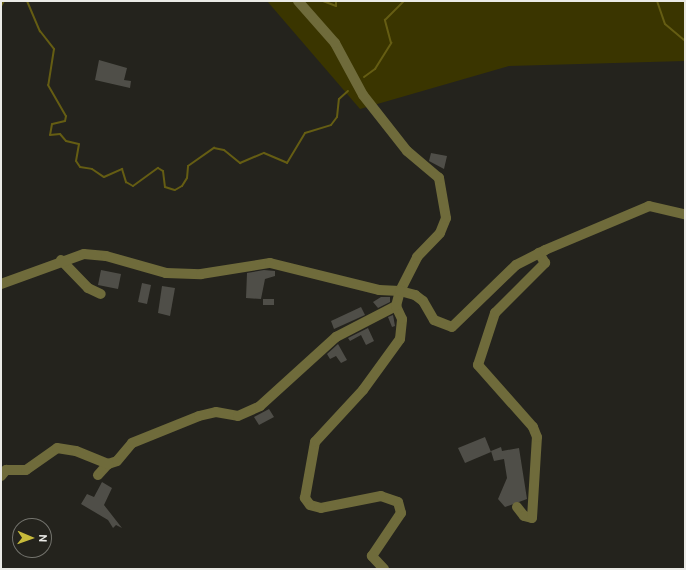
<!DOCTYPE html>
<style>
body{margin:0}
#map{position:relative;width:686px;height:570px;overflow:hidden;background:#24231d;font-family:Cabin,sans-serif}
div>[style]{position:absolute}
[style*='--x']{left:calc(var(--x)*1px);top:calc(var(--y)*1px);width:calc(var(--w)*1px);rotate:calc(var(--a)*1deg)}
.green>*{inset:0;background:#3a3500}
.stream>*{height:2px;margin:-1px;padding:0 1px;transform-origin:1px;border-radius:1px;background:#655d13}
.building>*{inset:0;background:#4f4e48}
.minor>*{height:10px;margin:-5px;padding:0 5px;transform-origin:5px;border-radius:5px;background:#6f6b3b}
span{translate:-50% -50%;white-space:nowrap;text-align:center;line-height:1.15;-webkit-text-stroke:4px #24231d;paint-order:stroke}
.frame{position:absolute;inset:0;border:2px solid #eaeae6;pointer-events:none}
.north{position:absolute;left:12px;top:518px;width:40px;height:40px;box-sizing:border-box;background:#24231d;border:1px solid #73736d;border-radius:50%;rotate:92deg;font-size:11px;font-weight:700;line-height:16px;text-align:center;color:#eaeae6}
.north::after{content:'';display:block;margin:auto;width:14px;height:18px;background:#c8bb3b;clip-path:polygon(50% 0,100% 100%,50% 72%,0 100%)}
</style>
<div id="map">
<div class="green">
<div style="clip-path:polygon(267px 1px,685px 1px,685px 61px,509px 66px,360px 109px)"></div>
</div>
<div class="stream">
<div style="--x:27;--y:1;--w:33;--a:67"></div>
<div style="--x:40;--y:31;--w:23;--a:52"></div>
<div style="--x:54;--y:49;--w:36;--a:99"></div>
<div style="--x:48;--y:85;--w:36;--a:60"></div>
<div style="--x:66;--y:116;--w:5;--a:101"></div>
<div style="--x:65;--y:121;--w:13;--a:167"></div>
<div style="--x:52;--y:124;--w:11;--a:100"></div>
<div style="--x:50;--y:135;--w:10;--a:-6"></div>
<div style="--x:60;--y:134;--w:9;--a:49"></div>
<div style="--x:66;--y:141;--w:13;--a:13"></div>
<div style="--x:79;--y:144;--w:17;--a:100"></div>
<div style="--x:76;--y:161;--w:7;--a:56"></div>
<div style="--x:80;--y:167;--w:12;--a:9"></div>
<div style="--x:92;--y:169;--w:14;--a:34"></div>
<div style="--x:104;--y:177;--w:20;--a:-24"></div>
<div style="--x:122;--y:169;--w:14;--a:73"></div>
<div style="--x:126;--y:182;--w:8;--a:30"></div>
<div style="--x:133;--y:186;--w:31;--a:-36"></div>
<div style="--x:158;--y:168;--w:6;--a:31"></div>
<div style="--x:163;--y:171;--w:16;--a:83"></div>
<div style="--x:165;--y:187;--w:10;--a:17"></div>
<div style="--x:175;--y:190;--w:8;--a:-30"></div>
<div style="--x:182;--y:186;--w:9;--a:-58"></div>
<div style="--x:187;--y:178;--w:12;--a:-85"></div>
<div style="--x:188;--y:166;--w:32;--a:-35"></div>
<div style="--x:214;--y:148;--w:10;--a:11"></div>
<div style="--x:224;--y:150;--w:21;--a:39"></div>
<div style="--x:240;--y:163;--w:26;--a:-23"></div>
<div style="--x:264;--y:153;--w:25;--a:23"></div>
<div style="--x:287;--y:163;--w:35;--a:-59"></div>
<div style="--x:305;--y:133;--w:27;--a:-17"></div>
<div style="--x:331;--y:125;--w:10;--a:-53"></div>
<div style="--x:337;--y:117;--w:18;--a:-84"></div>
<div style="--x:339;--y:99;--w:12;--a:-42"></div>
<div style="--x:323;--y:1;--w:14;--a:21"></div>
<div style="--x:336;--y:6;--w:5;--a:-90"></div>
<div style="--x:657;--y:1;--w:24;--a:71"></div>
<div style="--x:665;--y:24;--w:26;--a:40"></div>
<div style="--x:1;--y:6;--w:6;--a:-59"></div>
<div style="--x:364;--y:77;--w:14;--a:-36"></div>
<div style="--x:375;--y:69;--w:31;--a:-58"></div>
<div style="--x:391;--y:43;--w:24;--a:-105"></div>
<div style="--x:385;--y:20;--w:27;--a:-45"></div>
</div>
<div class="building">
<div style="clip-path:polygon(99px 60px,127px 68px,124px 80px,131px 81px,130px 88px,95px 80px)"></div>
<div style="clip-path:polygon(431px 153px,447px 156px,444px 169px,429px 161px)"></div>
<div style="clip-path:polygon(101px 270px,121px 274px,118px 289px,98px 285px)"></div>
<div style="clip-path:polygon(264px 270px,275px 271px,275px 276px,265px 279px,261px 299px,246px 298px,247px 273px)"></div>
<div style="clip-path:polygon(142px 283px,151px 285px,147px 304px,138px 302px)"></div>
<div style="clip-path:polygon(162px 286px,175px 288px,170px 316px,158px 313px)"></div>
<div style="clip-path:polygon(381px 297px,390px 297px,390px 302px,378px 308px,373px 302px)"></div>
<div style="clip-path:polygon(263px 299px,274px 299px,274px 305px,263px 305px)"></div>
<div style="clip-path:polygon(361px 307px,365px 315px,334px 329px,331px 321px)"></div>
<div style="clip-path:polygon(393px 315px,395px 326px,392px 327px,388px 317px)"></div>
<div style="clip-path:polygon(368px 328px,374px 341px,366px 345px,361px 335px,350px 341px,348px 338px)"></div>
<div style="clip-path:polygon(338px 344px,347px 360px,341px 363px,336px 356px,330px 359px,327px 354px)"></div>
<div style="clip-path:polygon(269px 409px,274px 417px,259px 425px,254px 417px)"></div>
<div style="clip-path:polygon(485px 437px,491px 452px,465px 463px,458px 448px)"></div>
<div style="clip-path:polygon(501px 447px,502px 451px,519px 448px,527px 499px,505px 507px,498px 499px,507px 478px,504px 459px,494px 461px,491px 451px)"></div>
<div style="clip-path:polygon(102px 482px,112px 488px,104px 505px,122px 528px,116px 525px,113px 528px,108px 520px,81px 504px,87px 494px,94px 497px)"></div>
</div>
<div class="minor">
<div style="--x:61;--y:260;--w:39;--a:46"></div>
<div style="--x:88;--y:288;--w:14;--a:25"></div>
<div style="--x:1;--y:284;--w:88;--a:-19.9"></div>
<div style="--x:84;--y:254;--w:22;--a:5"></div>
<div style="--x:106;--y:256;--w:62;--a:15.8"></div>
<div style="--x:166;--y:273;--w:35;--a:2"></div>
<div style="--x:201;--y:274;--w:70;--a:-9.1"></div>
<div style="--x:270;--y:263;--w:112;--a:13.9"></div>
<div style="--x:379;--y:290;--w:21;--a:3"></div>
<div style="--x:400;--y:291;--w:38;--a:-63"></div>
<div style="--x:417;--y:257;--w:33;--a:-46"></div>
<div style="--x:440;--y:233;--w:16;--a:-68"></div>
<div style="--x:446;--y:218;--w:41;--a:-99.9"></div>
<div style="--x:439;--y:178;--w:42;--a:-139.8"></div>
<div style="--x:407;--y:151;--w:71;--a:-128.2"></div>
<div style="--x:363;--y:95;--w:59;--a:-118.3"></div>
<div style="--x:335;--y:43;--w:56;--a:-131.4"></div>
<div style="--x:98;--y:475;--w:15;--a:-48"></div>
<div style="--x:108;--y:464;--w:9;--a:-18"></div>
<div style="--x:117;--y:461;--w:23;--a:-50"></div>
<div style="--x:132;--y:443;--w:72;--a:-21.9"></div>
<div style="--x:199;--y:416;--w:17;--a:-13"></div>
<div style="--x:216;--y:412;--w:22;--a:10"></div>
<div style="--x:238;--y:416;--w:24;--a:-24"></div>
<div style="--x:260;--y:406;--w:103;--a:-42.2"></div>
<div style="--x:336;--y:337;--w:68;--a:-27.3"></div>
<div style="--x:1;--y:476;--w:8;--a:-50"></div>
<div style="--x:6;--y:470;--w:20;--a:0"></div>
<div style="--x:26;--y:470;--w:38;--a:-35"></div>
<div style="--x:57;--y:448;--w:19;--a:9"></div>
<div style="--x:76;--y:451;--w:35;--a:22"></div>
<div style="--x:517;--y:507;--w:11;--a:52"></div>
<div style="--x:524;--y:516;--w:8;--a:14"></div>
<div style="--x:532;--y:518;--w:81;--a:-86.5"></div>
<div style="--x:537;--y:437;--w:11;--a:-112"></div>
<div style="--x:533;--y:427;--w:83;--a:-131.6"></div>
<div style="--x:478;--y:365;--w:55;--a:-71.9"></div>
<div style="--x:495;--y:313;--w:71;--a:-45"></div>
<div style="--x:545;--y:263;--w:12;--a:-121"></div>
<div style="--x:384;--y:569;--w:18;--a:-133"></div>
<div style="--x:372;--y:556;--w:52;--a:-56"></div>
<div style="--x:401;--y:513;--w:11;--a:-105"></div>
<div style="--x:398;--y:502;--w:18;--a:-161"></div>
<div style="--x:381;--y:496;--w:61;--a:168.7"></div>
<div style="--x:321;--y:508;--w:11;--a:-165"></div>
<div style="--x:310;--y:505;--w:9;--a:-126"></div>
<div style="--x:305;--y:498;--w:57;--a:-79.9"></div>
<div style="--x:315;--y:442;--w:71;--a:-47.3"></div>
<div style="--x:363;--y:390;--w:63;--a:-54"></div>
<div style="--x:400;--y:339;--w:20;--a:-84"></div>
<div style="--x:402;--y:319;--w:14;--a:-115"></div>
<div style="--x:396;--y:306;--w:16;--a:-75"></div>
<div style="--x:400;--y:291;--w:16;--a:15"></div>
<div style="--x:415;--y:295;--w:10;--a:37"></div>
<div style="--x:423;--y:301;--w:22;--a:60"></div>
<div style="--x:434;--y:320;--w:19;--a:21"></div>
<div style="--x:452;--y:327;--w:89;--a:-44.1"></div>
<div style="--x:516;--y:265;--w:33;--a:-27"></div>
<div style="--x:545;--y:250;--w:113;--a:-22.9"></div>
<div style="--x:649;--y:206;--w:37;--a:13"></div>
</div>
<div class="frame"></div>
<div class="north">N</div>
</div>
